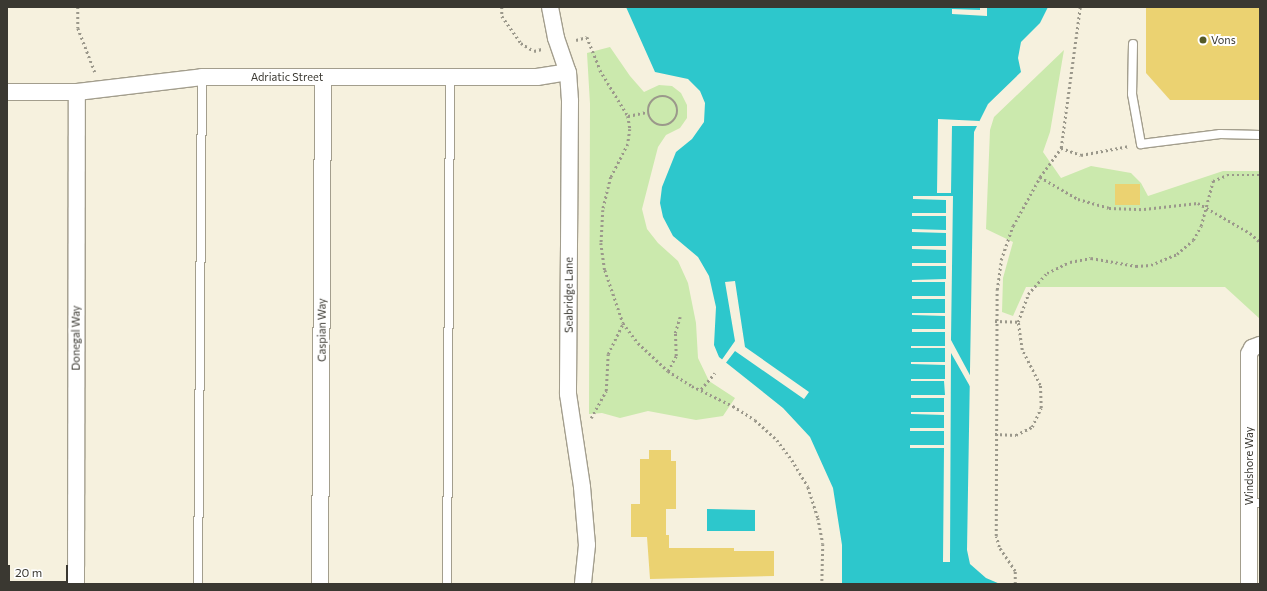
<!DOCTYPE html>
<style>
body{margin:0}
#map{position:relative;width:1267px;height:591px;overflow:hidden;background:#f6f1de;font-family:Commissioner,sans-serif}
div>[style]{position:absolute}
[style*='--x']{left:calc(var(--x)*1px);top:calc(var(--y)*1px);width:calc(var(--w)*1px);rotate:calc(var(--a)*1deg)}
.green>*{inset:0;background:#cbe9ad}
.water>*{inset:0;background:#2dc7cc}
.pier>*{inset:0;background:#f6f1de}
.building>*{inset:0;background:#ebd271}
.path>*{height:2.5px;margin-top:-1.25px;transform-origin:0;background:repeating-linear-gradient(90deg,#9b988b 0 2px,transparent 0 5px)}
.path>.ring{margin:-1.25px;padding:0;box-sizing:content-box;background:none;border:2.5px solid #9b988b;border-radius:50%}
.roads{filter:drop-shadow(1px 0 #a39e8d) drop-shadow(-1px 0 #a39e8d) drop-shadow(0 1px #a39e8d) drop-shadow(0 -1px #a39e8d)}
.service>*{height:8px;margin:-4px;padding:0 4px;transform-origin:4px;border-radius:4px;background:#fff}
.minor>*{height:16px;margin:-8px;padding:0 8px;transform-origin:8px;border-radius:8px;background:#fff}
.dots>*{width:11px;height:11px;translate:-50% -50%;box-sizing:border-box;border:2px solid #fff;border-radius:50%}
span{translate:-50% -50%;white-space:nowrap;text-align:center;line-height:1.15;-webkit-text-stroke:4px #fff;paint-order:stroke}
.poi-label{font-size:11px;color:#3a3831}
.left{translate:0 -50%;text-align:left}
.street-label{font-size:11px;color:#3a3831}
.frame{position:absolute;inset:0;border:8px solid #3a3831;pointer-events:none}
.scale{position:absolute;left:8px;top:565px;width:60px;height:18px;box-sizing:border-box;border:2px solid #3a3831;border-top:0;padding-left:5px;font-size:12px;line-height:14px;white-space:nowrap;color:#3a3831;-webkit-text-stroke:3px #fff;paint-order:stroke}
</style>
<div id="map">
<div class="green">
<div style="clip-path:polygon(610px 47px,630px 76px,644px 92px,659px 85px,672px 86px,681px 93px,687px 105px,687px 118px,680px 128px,666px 135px,658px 147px,642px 209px,647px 229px,658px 243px,678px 261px,688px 283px,696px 323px,698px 358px,709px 381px,735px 398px,723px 416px,696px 420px,648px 411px,620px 418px,602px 413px,589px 414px,590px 104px,587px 53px)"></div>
<div style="clip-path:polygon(1064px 50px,1050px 132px,1043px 152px,1061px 178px,1091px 166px,1131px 173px,1141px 183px,1148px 196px,1223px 171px,1260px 171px,1260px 319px,1225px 287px,1026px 287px,1013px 316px,1002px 312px,1003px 278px,1013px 242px,986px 229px,990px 130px,994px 117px)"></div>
</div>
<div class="water">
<div style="clip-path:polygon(626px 7px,1048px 7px,1040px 23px,1021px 42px,1018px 58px,1021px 72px,988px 104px,974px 132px,967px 550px,970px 564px,986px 578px,1000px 584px,842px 584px,842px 545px,833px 488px,810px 437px,783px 408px,719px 357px,714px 345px,716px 307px,709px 276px,698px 257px,673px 236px,663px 217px,660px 203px,662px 187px,676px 152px,692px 139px,704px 122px,705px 103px,700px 91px,688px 79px,655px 72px)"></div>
<div style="clip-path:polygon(707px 509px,755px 510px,755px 531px,707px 531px)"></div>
</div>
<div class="pier">
<div style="clip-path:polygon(980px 7px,987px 7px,987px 16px,952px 14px,952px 9px,980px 10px)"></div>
<div style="clip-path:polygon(938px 119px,980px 121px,978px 126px,952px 126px,951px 193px,937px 193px)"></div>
<div style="clip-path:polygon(913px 196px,953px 196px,951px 340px,972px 379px,972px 390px,951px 353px,950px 562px,943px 562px,944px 448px,910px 448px,910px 445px,944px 445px,944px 431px,910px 431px,910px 428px,944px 428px,944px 415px,911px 414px,911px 412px,944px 412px,944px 398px,911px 398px,911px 395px,945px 395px,944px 381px,911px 381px,911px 379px,945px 379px,945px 365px,911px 364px,911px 362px,945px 362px,945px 348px,911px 348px,911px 346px,945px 346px,945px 332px,912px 332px,912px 329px,945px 329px,945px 316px,912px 315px,912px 313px,945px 313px,945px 299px,912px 299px,912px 296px,945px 296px,945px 282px,912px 282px,912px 280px,946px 279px,946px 266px,912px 266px,912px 263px,946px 263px,946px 250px,912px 249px,912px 246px,946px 246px,946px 233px,912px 232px,912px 229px,946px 230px,946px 216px,912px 216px,912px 213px,946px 213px,946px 200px,913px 199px)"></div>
<div style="clip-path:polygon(735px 281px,745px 347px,809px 392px,804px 399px,735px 351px,725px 364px,721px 361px,735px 341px,725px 282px)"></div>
</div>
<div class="building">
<div style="clip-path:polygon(1146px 7px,1260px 7px,1260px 100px,1170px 100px,1146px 73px)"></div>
<div style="clip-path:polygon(1115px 184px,1140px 184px,1140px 205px,1115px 205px)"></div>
<div style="clip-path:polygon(649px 450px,671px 450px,671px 461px,676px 461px,676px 509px,666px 509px,666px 535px,669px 535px,669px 548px,734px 548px,734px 551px,774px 551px,774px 576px,650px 579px,647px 537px,631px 537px,631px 504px,640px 504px,640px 459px,649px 459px)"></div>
</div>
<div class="path">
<div style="--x:78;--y:7;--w:21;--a:90"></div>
<div style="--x:78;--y:28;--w:47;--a:68.9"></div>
<div style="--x:502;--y:7;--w:9;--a:90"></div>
<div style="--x:502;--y:16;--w:33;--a:55"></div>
<div style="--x:521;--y:43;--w:15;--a:32"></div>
<div style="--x:534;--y:51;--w:8;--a:-14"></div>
<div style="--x:576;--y:40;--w:11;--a:-15"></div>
<div style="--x:587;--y:37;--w:35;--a:68"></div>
<div style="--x:600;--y:70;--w:54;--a:58.7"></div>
<div style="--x:628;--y:116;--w:13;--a:81"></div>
<div style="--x:630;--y:129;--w:15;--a:98"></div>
<div style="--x:628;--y:144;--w:37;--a:117"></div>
<div style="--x:611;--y:177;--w:34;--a:104"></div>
<div style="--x:603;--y:210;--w:33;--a:93"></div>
<div style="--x:601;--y:243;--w:27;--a:82"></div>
<div style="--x:605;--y:270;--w:56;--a:71.2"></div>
<div style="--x:623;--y:323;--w:25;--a:53"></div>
<div style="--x:638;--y:343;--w:41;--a:43"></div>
<div style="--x:668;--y:371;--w:28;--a:32"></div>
<div style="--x:692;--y:386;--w:46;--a:26"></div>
<div style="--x:733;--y:406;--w:26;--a:32"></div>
<div style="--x:755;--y:420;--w:30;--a:42"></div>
<div style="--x:777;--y:440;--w:25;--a:53"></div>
<div style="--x:792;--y:460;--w:31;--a:59"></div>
<div style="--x:808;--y:487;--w:33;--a:72"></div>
<div style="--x:818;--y:518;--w:26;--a:79"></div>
<div style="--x:823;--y:544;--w:40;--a:91.4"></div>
<div class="ring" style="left:648px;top:96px;width:27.5px;height:27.5px"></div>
<div style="--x:628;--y:116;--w:19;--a:-12"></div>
<div style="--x:1061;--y:148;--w:21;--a:19"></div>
<div style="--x:1081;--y:155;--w:49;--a:-10.6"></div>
<div style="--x:1040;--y:177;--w:44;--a:30.1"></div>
<div style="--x:1078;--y:199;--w:32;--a:16"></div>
<div style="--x:1109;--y:208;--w:35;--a:2"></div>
<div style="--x:1144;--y:209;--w:54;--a:-6.3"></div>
<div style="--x:1198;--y:203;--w:60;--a:30"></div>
<div style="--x:1250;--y:233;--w:13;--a:42"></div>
<div style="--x:995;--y:321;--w:23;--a:2"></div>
<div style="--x:668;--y:371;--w:17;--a:-62"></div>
<div style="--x:676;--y:356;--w:23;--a:-92"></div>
<div style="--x:675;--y:333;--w:17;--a:-73"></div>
<div style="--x:701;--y:389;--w:21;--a:-49"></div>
<div style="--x:591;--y:418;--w:31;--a:-61"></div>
<div style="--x:606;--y:391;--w:37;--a:-87"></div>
<div style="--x:608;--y:354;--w:34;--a:-64"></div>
<div style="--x:995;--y:434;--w:21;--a:3"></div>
<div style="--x:1016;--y:435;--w:18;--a:-27"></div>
<div style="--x:1032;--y:427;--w:21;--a:-65"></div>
<div style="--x:1041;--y:408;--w:23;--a:-92"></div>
<div style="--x:1040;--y:385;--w:39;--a:-117"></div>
<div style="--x:1022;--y:350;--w:28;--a:-98"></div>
<div style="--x:1018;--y:322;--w:30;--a:-70"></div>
<div style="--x:1028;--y:294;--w:28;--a:-48"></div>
<div style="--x:1047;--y:273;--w:25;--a:-26"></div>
<div style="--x:1070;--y:262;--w:21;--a:-11"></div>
<div style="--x:1091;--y:258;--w:46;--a:10.1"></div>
<div style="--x:1136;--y:266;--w:15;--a:-4"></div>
<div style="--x:1151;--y:265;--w:28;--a:-23"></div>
<div style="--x:1177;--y:254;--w:21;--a:-41"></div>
<div style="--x:1193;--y:240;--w:16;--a:-60"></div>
<div style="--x:1201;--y:226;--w:47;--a:-75.1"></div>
<div style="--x:1213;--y:181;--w:15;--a:-23"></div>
<div style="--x:1227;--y:175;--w:33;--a:0"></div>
<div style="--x:1015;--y:584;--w:13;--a:-90"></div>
<div style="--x:1015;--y:571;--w:29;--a:-124"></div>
<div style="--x:999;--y:547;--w:11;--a:-105"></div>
<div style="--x:996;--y:536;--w:246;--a:-89.8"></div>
<div style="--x:997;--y:290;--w:30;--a:-82"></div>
<div style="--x:1001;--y:260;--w:36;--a:-71"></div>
<div style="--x:1013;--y:226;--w:56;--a:-61.1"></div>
<div style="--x:1040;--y:177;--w:36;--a:-54"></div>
<div style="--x:1061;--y:148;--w:142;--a:-82.3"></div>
</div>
<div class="roads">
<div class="service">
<div style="--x:1133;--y:44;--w:50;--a:91.1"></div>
<div style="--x:1132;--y:94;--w:51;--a:79.8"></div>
<div style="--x:1141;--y:144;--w:80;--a:-7.2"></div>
<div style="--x:1220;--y:134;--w:40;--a:1.4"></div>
<div style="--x:1249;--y:503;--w:11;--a:0"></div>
<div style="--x:198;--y:584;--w:507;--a:-89.55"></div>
<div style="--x:447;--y:584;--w:507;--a:-89.66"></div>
</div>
<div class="minor">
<div style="--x:550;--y:7;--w:32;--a:79"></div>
<div style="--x:556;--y:38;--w:36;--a:71"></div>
<div style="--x:568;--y:72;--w:29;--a:86"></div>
<div style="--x:570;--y:101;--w:293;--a:90.4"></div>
<div style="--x:568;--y:394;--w:94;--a:81.4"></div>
<div style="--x:582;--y:487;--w:58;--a:85.1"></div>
<div style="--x:587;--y:545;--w:39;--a:96"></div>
<div style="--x:7;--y:92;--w:70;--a:0"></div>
<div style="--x:77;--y:92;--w:126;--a:-6.8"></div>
<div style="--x:202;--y:77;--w:335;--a:0"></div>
<div style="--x:537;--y:77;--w:31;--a:-9"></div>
<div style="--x:76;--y:584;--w:492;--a:-89.9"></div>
<div style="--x:320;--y:584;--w:507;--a:-89.66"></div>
<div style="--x:1249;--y:584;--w:230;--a:-90"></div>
<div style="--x:1249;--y:354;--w:7;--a:-63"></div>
<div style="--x:1252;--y:348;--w:9;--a:-21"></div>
</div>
</div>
<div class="dots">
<div style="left:1203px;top:40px;background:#555a27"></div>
</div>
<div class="poi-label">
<span class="left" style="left:1211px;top:40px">Vons</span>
</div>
<div class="street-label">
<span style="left:287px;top:77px">Adriatic Street</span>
<span style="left:569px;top:295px;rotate:-90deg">Seabridge Lane</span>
<span style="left:322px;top:330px;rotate:-90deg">Caspian Way</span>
<span style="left:76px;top:338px;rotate:-90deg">Donegal Way</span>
<span style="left:1249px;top:466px;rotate:-90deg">Windshore Way</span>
</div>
<div class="frame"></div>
<div class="scale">20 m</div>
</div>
